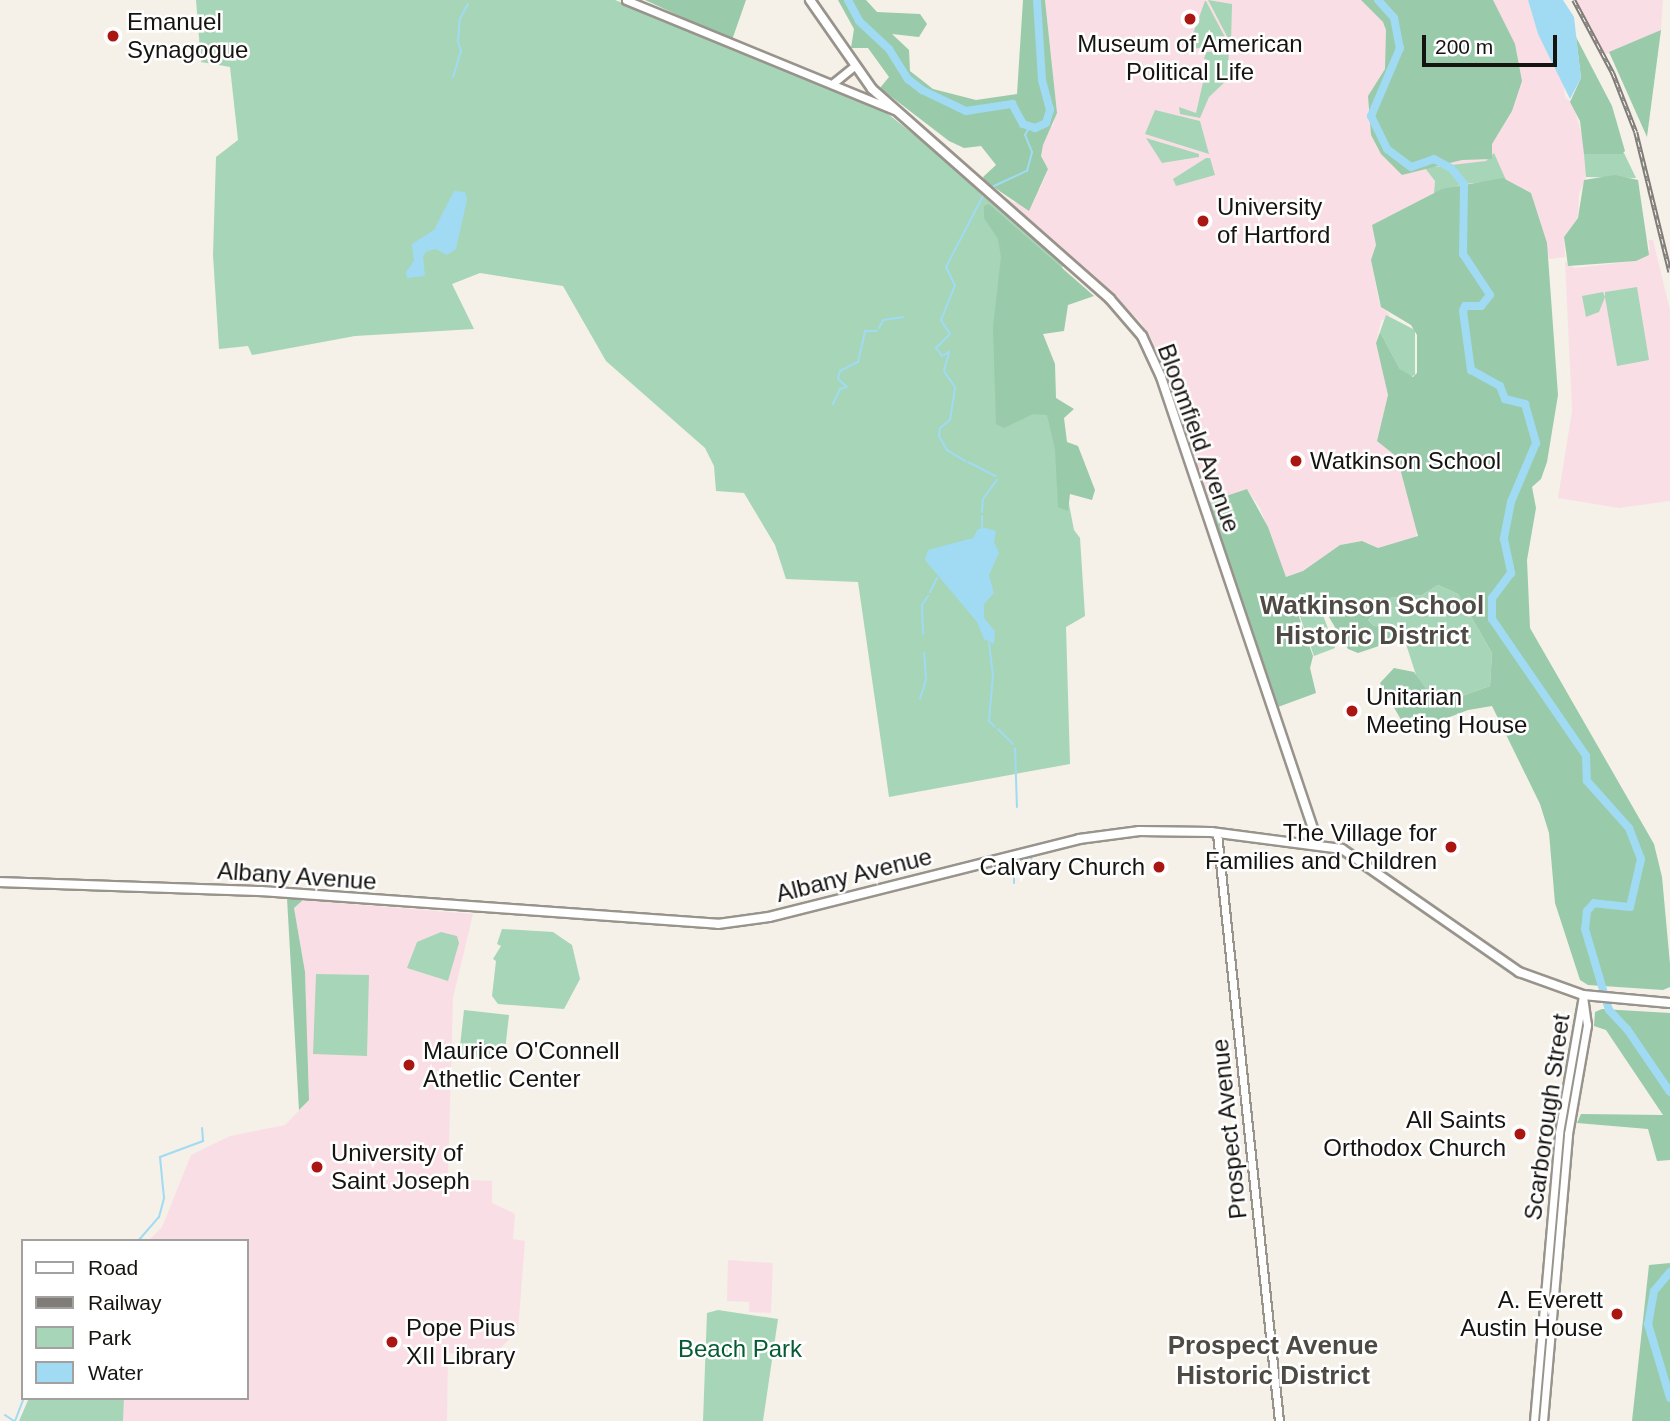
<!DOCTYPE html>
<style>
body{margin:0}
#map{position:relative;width:1670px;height:1421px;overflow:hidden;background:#f5f0e8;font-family:Helvetica,sans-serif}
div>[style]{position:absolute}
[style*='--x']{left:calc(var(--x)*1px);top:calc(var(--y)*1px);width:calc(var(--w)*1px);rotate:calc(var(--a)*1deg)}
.education>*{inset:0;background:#f9dfe5}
.green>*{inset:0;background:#a7d5b7}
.forest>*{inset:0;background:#99caaa}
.water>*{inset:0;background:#a0dbf3}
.stream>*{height:2px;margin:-1px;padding:0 1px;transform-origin:1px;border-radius:1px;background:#a0dbf3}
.river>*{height:8px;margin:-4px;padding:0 4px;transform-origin:4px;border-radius:4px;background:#a0dbf3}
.roads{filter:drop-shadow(2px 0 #98948c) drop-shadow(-2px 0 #98948c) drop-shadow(0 2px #98948c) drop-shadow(0 -2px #98948c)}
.secondary>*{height:7px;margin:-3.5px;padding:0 3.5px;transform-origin:3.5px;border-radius:3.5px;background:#fff}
.primary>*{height:8px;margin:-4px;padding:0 4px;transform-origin:4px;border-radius:4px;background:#fff}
.trunk>*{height:8px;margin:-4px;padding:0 4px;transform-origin:4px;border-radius:4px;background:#fff}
.rail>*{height:4.5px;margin-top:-2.25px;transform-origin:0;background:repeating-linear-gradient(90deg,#fff 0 5px,#807c77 0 10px);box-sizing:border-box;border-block:2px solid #807c77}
.dots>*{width:19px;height:19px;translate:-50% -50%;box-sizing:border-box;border:4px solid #fff;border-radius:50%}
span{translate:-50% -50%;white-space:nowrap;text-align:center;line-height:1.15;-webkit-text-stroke:5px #fff;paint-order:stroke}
.poi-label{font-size:24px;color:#161411}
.left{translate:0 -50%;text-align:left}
.right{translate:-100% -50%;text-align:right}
.street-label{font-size:24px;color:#161411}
.park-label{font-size:24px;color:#045b34}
.neighbourhood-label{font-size:26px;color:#4e4a44;font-weight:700}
.legend{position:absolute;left:21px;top:1239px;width:228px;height:161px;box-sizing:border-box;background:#fff;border:2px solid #a2a1a0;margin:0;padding:9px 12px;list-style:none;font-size:21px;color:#161411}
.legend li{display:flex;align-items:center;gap:14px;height:35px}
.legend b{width:35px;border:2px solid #a2a1a0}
.scale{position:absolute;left:1422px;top:35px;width:135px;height:32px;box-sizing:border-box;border:4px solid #161411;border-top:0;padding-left:9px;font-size:21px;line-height:24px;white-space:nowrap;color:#161411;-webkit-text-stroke:5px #fff;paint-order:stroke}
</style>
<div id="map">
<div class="education">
<div style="clip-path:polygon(1045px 0,1528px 0,1538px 34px,1563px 80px,1565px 97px,1573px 104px,1584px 142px,1586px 177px,1579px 194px,1578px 218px,1564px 237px,1565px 257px,1549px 259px,1531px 193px,1506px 180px,1442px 189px,1372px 225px,1376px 245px,1372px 263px,1379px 302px,1390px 315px,1381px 321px,1376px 343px,1388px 395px,1377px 441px,1397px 457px,1417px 529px,1416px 538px,1378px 548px,1362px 541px,1340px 545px,1303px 571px,1286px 577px,1260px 508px,1247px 489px,1208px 502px,1153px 342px,1141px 322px,1001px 195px,1015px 203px,1040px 189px,1048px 169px,1041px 156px,1045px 133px,1054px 124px,1055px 95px)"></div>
<div style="clip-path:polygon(1574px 0,1663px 0,1661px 30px,1604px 55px)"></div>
<div style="clip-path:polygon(1648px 240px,1653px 240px,1670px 310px,1670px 501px,1619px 508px,1558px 498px,1572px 411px,1565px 261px,1574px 268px,1636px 261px,1650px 249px)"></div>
<div style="clip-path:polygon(303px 900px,473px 914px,453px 998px,448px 1179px,492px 1181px,492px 1203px,515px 1214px,513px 1239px,525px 1241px,518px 1331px,492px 1356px,448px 1353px,447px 1421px,123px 1421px,124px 1398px,247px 1398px,247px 1241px,148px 1241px,162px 1227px,191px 1155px,230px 1136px,285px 1125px,309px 1100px,305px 972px,294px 908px)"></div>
<div style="clip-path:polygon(728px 1260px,773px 1263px,771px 1313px,749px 1312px,749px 1302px,727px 1301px)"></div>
</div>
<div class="green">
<div style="clip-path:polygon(196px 0,615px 0,878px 106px,937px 153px,1063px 265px,1042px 324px,1044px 375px,1074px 530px,1080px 538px,1085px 616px,1066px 627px,1070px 764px,889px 797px,858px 582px,786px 579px,775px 545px,744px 493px,716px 491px,714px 466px,705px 448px,606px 361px,563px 286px,480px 273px,452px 284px,474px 329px,355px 336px,252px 355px,248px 346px,219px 349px,213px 255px,216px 157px,238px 140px,230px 67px,201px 62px)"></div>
<div style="clip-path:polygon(1208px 0,1232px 4px,1231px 43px,1230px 42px)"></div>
<div style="clip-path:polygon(1206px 1px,1228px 43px,1187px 50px,1205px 1px)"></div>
<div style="clip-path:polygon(1229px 51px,1227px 80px,1209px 97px,1200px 118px,1180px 114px,1179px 107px,1196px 113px,1208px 60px,1204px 59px,1206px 52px)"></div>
<div style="clip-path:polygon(1155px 110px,1200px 121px,1209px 154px,1145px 134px)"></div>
<div style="clip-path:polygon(1146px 138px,1199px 154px,1199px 157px,1162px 163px)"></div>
<div style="clip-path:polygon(1494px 153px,1506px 180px,1463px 184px,1434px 194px,1435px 181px,1425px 168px,1486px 161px)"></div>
<div style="clip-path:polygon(1624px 153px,1636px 178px,1586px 177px,1584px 154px)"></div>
<div style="clip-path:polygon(1206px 158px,1210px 158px,1215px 175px,1176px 186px,1173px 179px)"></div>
<div style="clip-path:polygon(1637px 287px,1649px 360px,1617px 366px,1605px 297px,1599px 312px,1586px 317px,1582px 296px,1603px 292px,1605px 297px,1605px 292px)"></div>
<div style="clip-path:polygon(1386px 315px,1415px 330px,1415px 375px,1409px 377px,1400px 369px,1380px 332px)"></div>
<div style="clip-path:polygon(1438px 585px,1458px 594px,1492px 653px,1490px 686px,1437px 705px,1418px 681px,1405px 641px,1394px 638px,1389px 627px,1374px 626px,1368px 620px,1389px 598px,1422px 595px)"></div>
<div style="clip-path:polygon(1319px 604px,1335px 648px,1314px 656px,1298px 611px)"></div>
<div style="clip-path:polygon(502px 929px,553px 932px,572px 945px,580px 979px,564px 1009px,498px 1004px,492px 996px,496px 961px,493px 959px,501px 946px,497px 944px)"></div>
<div style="clip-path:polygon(441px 932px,457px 936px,459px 943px,448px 981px,407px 968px,417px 942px)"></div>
<div style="clip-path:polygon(316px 974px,369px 975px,367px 1056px,313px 1054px)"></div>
<div style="clip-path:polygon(464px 1010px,509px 1015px,504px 1060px,459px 1055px)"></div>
<div style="clip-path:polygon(718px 1310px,778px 1319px,763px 1421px,703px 1421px,707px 1313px)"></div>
<div style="clip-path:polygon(29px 1398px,124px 1398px,123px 1421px,19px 1421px)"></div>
</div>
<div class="forest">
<div style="clip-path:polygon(645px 0,746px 0,732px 40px)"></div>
<div style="clip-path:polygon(838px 0,866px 0,877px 12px,920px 14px,927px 24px,919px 37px,892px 34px,909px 50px,910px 71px,933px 89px,976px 100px,1017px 94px,1023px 0,1045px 0,1057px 113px,1043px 145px,1041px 156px,1048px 169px,1029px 211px,986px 182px,983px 177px,996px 165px,981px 146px,964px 148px,949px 141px,880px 88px,889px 77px,868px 48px,851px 48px,854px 29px)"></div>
<div style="clip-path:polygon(1361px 0,1493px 0,1515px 44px,1522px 81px,1512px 111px,1492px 144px,1492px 159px,1462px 160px,1402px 175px,1381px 154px,1371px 135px,1368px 96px,1385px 69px,1386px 30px,1383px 22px)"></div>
<div style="clip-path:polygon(1661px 30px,1647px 137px,1609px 52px)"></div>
<div style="clip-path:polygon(1576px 37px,1612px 106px,1625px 151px,1622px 154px,1584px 154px,1580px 121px,1570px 102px,1581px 78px)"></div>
<div style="clip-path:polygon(1615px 175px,1638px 180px,1649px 255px,1636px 261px,1568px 266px,1564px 237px,1578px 218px,1584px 180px)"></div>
<div style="clip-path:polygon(1503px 178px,1531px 193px,1547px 243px,1558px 395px,1547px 462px,1541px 479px,1532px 487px,1536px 508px,1527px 560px,1530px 628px,1654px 844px,1662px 877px,1670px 964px,1670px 987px,1663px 990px,1588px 985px,1580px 980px,1555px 903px,1549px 833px,1540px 804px,1492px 706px,1468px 710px,1416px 730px,1404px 725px,1380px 683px,1394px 668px,1414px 672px,1437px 705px,1490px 686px,1492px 653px,1458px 594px,1438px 585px,1422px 595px,1389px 598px,1368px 620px,1374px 626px,1389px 627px,1394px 641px,1358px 653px,1348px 649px,1320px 602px,1299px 605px,1298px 614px,1313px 656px,1310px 668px,1316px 693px,1278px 707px,1208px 502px,1247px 489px,1268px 527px,1286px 577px,1303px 571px,1340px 545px,1362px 541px,1378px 548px,1418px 536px,1397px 457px,1377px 441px,1388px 395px,1376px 343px,1380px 332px,1400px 369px,1413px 377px,1417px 373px,1417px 335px,1411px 325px,1381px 307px,1371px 260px,1376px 245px,1372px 225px,1442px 189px)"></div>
<div style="clip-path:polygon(989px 204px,1094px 296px,1068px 305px,1064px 331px,1043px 334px,1055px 364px,1056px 398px,1074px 409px,1064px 418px,1067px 442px,1078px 446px,1095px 490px,1092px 500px,1070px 494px,1068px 511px,1058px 507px,1055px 449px,1047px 415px,1033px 414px,1004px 428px,996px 424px,993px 327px,1001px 257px,998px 239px,984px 218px,984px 206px)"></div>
<div style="clip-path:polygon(287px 898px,303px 900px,294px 908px,305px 972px,309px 1100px,299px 1110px)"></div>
<div style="clip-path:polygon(1602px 1009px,1670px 1013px,1670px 1160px,1657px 1161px,1648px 1129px,1577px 1123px,1581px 1114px,1663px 1115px,1606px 1030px,1594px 1026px,1595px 1012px)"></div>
<div style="clip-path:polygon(1670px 1263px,1670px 1421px,1632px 1421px,1649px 1265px)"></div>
</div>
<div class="water">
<div style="clip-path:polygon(1528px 0,1563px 0,1574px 17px,1581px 78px,1570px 99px,1538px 34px)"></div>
<div style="clip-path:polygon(454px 191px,465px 192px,467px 200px,456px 249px,447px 255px,436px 249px,427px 251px,423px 256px,425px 276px,407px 278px,406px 272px,414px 261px,412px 244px,434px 230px)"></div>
<div style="clip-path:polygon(986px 528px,996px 531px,994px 542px,999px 553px,989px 575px,994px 593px,984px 604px,984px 618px,995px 631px,994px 644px,984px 639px,977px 622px,925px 560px,928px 550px,973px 538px,978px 529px)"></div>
</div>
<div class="stream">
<div style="--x:458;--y:40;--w:21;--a:-85"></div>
<div style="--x:460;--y:19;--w:17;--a:-62"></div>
<div style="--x:453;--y:77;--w:28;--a:-73"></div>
<div style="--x:461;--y:50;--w:9;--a:-111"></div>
<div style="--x:992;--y:187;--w:38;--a:-25"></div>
<div style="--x:1027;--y:171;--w:20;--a:-75"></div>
<div style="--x:1032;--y:152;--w:18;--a:-112"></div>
<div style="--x:1025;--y:135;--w:8;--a:-60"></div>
<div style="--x:879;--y:328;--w:9;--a:-63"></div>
<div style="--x:883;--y:320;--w:21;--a:-8"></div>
<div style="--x:833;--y:404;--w:17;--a:-65"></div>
<div style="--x:840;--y:389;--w:7;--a:-16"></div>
<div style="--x:847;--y:387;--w:12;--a:-138"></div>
<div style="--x:838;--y:379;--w:8;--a:-76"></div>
<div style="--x:840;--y:371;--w:20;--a:-27"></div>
<div style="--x:858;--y:362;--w:32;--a:-77"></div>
<div style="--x:865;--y:331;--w:12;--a:0"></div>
<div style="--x:965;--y:461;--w:21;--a:-149"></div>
<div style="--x:947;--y:450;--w:16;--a:-120"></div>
<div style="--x:939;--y:436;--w:8;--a:-83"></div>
<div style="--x:940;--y:428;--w:13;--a:-39"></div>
<div style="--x:950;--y:420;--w:33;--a:-81"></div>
<div style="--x:955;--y:387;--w:19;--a:-125"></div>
<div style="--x:944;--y:371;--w:20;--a:-75"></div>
<div style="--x:949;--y:352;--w:8;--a:150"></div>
<div style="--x:942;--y:356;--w:10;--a:-127"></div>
<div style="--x:936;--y:348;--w:20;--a:-45"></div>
<div style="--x:950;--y:334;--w:17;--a:-123"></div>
<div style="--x:941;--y:320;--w:37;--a:-68"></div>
<div style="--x:955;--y:286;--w:21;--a:-115"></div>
<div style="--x:946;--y:267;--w:82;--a:-62.5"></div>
<div style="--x:968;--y:462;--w:31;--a:27"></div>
<div style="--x:982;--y:512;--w:13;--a:-86"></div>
<div style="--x:983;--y:499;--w:24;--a:-54"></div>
<div style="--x:982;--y:516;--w:13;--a:90"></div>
<div style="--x:930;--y:592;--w:16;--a:-63"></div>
<div style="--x:923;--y:634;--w:29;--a:-92"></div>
<div style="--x:922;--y:605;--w:11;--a:-56"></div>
<div style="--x:989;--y:643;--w:31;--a:83"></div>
<div style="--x:993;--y:674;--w:47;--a:94.9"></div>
<div style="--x:989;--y:721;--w:8;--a:45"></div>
<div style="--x:920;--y:699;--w:21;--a:-73"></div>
<div style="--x:926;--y:679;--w:26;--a:-94"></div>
<div style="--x:998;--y:729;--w:21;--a:45"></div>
<div style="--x:1015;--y:748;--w:59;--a:88.1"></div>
<div style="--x:1014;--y:883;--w:15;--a:-90"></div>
<div style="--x:1014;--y:868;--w:18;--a:-9"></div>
<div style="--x:1032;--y:865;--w:9;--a:-96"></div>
<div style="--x:138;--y:1241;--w:32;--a:-49"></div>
<div style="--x:159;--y:1217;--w:20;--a:-75"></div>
<div style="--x:164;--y:1198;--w:41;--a:-95.6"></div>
<div style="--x:160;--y:1157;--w:46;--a:-20.4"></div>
<div style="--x:203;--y:1141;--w:13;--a:-94"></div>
<div style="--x:5;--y:1415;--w:11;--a:34"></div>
<div style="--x:15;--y:1421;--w:25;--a:-69"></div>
</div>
<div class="river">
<div style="--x:848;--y:0;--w:24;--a:62"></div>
<div style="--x:859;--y:21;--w:41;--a:43"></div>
<div style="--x:889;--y:49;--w:36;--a:58"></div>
<div style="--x:908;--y:79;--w:18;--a:38"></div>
<div style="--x:922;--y:90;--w:49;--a:25.5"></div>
<div style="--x:966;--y:111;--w:47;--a:-8.7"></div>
<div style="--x:1012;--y:104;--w:23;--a:61"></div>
<div style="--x:1023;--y:124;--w:13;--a:18"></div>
<div style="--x:1035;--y:128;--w:12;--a:-24"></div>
<div style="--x:1046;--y:123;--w:14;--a:-73"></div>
<div style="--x:1050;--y:110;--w:31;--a:-105"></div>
<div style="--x:1042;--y:80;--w:80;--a:-93.6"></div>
<div style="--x:1378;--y:0;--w:24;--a:48"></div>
<div style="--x:1394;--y:18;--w:31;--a:79"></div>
<div style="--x:1400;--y:48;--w:74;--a:113.1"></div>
<div style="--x:1371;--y:116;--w:37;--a:64"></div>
<div style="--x:1387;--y:149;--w:30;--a:37"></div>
<div style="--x:1411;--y:167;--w:24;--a:-19"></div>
<div style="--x:1434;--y:159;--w:19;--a:28"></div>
<div style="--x:1451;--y:168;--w:21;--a:51"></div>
<div style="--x:1464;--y:184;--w:70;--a:90.8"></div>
<div style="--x:1463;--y:254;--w:49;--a:56.6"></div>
<div style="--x:1490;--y:295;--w:14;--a:129"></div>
<div style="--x:1481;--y:306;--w:16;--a:180"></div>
<div style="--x:1465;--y:306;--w:5;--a:112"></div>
<div style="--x:1463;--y:311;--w:60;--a:82.3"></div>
<div style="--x:1471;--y:370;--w:33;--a:29"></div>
<div style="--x:1500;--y:386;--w:14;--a:69"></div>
<div style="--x:1505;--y:399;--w:21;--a:14"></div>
<div style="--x:1525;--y:404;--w:41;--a:74.2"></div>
<div style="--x:1536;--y:443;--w:64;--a:113"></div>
<div style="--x:1511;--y:502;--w:38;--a:101"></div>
<div style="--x:1504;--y:539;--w:35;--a:78"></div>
<div style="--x:1511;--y:573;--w:31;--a:127"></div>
<div style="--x:1492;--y:598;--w:21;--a:90"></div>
<div style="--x:1492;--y:619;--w:166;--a:55.5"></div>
<div style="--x:1586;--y:756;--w:25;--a:88"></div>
<div style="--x:1587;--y:781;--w:63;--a:48.2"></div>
<div style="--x:1629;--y:828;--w:33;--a:69"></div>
<div style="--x:1641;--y:859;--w:49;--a:102.9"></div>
<div style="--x:1630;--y:907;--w:36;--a:-174"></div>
<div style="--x:1594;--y:903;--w:11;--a:131"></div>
<div style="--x:1587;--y:911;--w:18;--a:96"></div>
<div style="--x:1585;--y:929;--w:84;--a:73.5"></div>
<div style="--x:1609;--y:1010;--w:26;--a:47"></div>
<div style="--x:1627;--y:1029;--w:76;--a:55.7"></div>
<div style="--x:1670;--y:1272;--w:25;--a:130"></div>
<div style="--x:1654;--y:1291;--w:34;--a:100"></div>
<div style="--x:1648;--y:1324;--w:77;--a:73.4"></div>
</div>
<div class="roads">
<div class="secondary">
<div style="--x:626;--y:0;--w:290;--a:22.3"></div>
<div style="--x:832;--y:84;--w:28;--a:-39"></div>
<div style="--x:1217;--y:833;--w:591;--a:83.98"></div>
<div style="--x:1534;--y:1421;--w:289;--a:-85"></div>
<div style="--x:1559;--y:1133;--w:139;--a:-80.1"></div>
<div style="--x:1543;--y:1421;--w:288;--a:-85"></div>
<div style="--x:1568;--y:1134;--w:111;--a:-80.1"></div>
<div style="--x:1587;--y:1025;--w:30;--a:-98"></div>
</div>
<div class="primary">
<div style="--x:810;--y:0;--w:108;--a:55.1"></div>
<div style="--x:872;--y:89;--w:317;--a:41.4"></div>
<div style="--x:1110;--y:299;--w:49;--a:49.1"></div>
<div style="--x:1142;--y:336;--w:45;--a:65.1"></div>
<div style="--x:1161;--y:377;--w:492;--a:71.4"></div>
</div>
<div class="trunk">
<div style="--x:0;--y:882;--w:261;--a:2"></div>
<div style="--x:261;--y:891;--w:458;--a:4.1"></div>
<div style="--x:718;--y:924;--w:51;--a:-7.8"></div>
<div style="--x:769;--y:917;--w:320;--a:-14.1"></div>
<div style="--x:1079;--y:839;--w:61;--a:-7.6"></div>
<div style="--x:1139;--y:831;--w:72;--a:0.8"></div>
<div style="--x:1211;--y:832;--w:132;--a:7.4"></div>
<div style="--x:1342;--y:849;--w:216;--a:34.8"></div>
<div style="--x:1519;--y:972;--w:68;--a:19.8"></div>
<div style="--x:1583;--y:995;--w:87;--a:5.3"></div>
</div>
</div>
<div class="rail">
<div style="--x:1574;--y:0;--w:83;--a:61.9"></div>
<div style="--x:1613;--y:73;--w:63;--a:68.7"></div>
<div style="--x:1636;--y:132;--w:144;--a:76.3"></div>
</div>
<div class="dots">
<div style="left:1190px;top:19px;background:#aa1713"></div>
<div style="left:113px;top:36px;background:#aa1713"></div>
<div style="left:1203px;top:221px;background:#aa1713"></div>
<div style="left:1296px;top:461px;background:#aa1713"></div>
<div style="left:1352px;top:711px;background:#aa1713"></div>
<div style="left:1451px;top:847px;background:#aa1713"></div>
<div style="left:1159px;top:867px;background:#aa1713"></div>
<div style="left:409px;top:1065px;background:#aa1713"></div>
<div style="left:1520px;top:1134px;background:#aa1713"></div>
<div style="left:317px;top:1167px;background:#aa1713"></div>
<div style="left:1617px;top:1314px;background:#aa1713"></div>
<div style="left:392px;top:1342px;background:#aa1713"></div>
</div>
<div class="poi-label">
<span class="left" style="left:127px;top:36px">Emanuel<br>Synagogue</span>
<span style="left:1190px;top:58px">Museum of American<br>Political Life</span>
<span class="left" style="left:1217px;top:221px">University<br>of Hartford</span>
<span class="left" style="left:1310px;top:461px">Watkinson School</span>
<span class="left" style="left:1366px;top:711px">Unitarian<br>Meeting House</span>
<span class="right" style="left:1437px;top:847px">The Village for<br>Families and Children</span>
<span class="right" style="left:1145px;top:867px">Calvary Church</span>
<span class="left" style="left:423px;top:1065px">Maurice O'Connell<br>Athetlic Center</span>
<span class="right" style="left:1506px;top:1134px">All Saints<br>Orthodox Church</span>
<span class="left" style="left:331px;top:1167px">University of<br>Saint Joseph</span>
<span class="right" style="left:1603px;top:1314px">A. Everett<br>Austin House</span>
<span class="left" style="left:406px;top:1342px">Pope Pius<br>XII Library</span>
</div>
<div class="street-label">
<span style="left:1199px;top:438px;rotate:70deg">Bloomfield Avenue</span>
<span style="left:854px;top:875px;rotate:-14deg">Albany Avenue</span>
<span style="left:297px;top:876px;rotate:4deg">Albany Avenue</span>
<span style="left:1547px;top:1117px;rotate:-82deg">Scarborough Street</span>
<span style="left:1229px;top:1129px;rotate:-96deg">Prospect Avenue</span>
</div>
<div class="park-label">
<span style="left:740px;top:1349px">Beach Park</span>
</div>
<div class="neighbourhood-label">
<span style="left:1372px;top:621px">Watkinson School<br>Historic District</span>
<span style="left:1273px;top:1361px">Prospect Avenue<br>Historic District</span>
</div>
<ul class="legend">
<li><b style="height:9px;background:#fff"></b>Road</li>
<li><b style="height:9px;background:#807c77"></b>Railway</li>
<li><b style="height:19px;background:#a7d5b7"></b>Park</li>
<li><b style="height:19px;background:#a0dbf3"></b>Water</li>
</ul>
<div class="scale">200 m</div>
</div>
